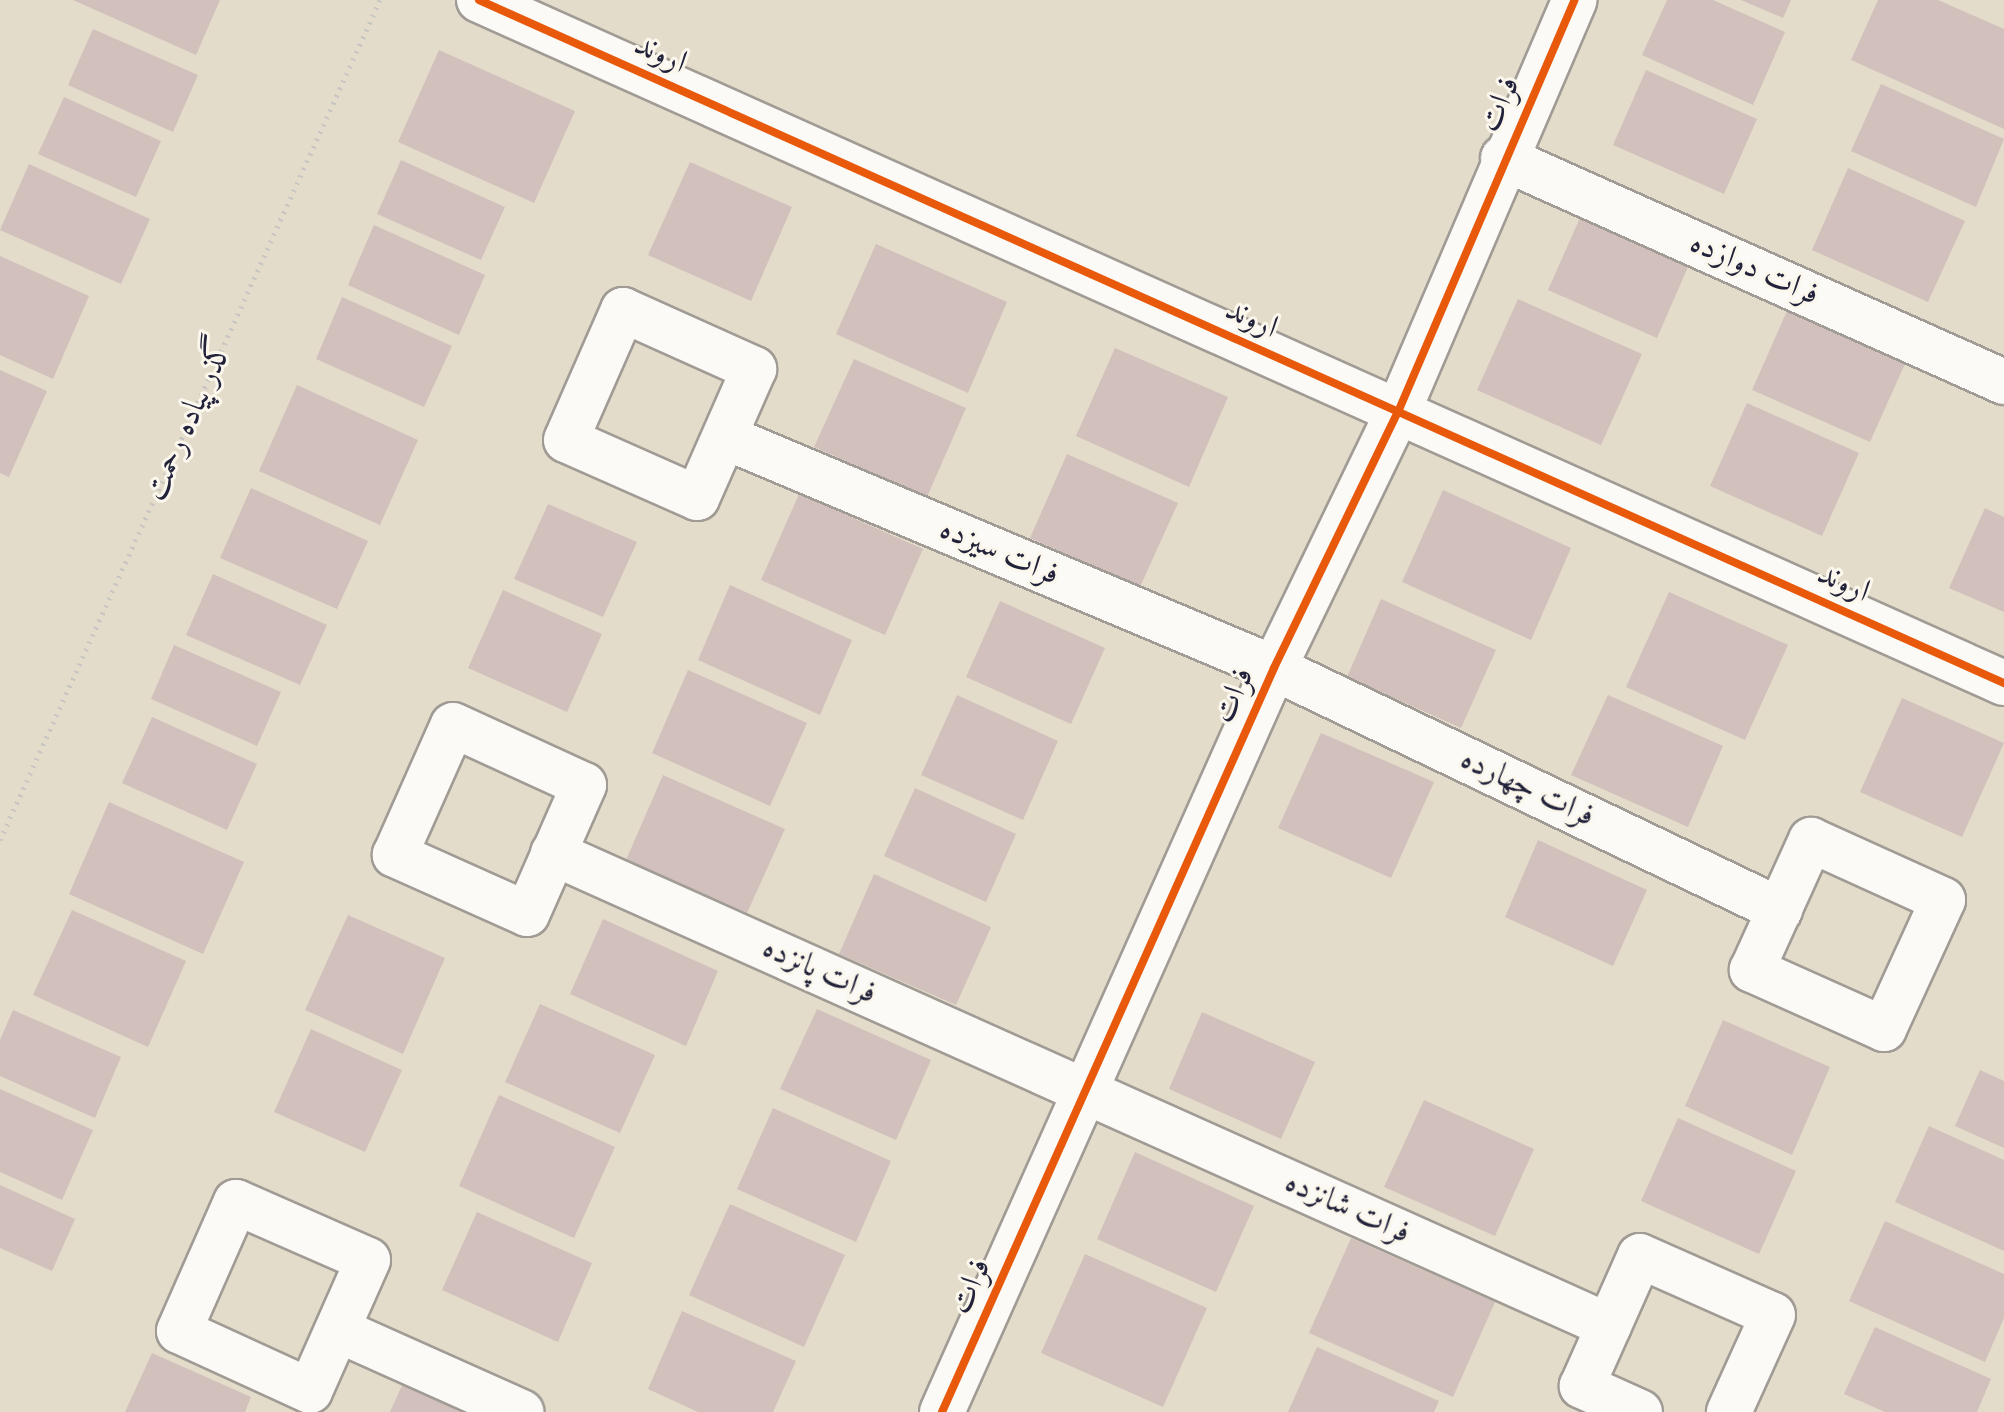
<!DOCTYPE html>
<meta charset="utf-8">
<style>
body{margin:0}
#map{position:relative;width:2004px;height:1412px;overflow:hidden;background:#e4dcca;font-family:"IM FELL English",Amiri,serif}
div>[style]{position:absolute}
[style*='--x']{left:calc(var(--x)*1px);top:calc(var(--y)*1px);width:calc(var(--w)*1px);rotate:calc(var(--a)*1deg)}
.building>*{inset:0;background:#d2c0bc}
.path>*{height:5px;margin-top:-2.5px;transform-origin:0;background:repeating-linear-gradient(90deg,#c7c6c3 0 2px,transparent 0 8px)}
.roads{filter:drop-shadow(2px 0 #a09b94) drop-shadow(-2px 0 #a09b94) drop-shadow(0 2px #a09b94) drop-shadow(0 -2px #a09b94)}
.minor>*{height:44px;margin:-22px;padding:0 22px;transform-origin:22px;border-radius:22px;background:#fbfaf7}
.tertiary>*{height:44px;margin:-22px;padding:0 22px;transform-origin:22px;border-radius:22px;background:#fbfaf7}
.cycleway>*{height:8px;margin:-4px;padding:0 4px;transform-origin:4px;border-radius:4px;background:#e8590c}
span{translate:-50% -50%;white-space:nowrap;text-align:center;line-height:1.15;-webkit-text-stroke:6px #fbf7ec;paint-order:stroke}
.street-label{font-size:32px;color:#22223b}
</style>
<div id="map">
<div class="building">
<div style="clip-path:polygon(73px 0,220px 0,196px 55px)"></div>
<div style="clip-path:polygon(1667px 0,1713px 0,1785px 32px,1753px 105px,1642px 55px)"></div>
<div style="clip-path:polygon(1741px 0,1791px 0,1783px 18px)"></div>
<div style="clip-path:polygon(1878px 0,1938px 0,2004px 29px,2004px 129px,1851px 60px)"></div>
<div style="clip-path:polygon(93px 29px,198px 75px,173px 132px,68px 85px)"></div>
<div style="clip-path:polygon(439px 50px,575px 111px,534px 203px,398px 142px)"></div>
<div style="clip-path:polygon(1646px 70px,1757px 119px,1724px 194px,1613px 145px)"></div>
<div style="clip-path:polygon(1881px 84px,2004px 139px,1976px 207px,1851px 151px)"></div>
<div style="clip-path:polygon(64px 97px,161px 141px,136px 197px,38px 154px)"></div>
<div style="clip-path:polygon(401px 160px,505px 207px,481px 260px,377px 214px)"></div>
<div style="clip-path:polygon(690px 162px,792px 207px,751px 301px,648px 255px)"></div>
<div style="clip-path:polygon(29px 164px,150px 219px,121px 284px,0 230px)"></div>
<div style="clip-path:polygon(1848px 168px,1965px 221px,1928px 302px,1812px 250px)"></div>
<div style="clip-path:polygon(1583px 211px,1691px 260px,1657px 338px,1548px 290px)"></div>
<div style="clip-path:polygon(374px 225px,485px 275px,459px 335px,348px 285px)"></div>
<div style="clip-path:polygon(876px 244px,1007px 302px,968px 393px,836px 334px)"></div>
<div style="clip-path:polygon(0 256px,89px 296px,53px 379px,0 355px)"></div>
<div style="clip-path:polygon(342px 297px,452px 346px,424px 407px,316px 359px)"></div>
<div style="clip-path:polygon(1518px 299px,1642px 354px,1601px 445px,1477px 390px)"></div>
<div style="clip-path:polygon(1790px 304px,1908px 357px,1870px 442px,1752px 390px)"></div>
<div style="clip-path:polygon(1115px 348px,1228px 397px,1189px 487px,1076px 436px)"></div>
<div style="clip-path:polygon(854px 359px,966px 408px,927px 497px,814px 447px)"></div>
<div style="clip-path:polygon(0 370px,47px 391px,9px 477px,0 473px)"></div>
<div style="clip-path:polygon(297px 385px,418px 440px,380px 525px,259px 471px)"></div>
<div style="clip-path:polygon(1747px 403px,1859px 453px,1822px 536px,1710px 486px)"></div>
<div style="clip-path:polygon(1067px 454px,1178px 503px,1140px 587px,1030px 538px)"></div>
<div style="clip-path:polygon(251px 488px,368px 541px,337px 609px,220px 558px)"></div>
<div style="clip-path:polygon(1443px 490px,1571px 548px,1531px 640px,1402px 582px)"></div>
<div style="clip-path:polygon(799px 494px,923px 549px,885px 635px,761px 580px)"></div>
<div style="clip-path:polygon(548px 504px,637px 542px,603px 617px,514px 579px)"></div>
<div style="clip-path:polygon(1985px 508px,2004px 517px,2004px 612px,1949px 588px)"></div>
<div style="clip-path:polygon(213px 574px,327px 625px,300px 685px,186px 635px)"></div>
<div style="clip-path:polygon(730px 585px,852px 640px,820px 715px,698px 660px)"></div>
<div style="clip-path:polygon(503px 590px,602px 634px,567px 712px,468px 668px)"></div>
<div style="clip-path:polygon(1669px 592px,1788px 645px,1745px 740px,1626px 687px)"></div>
<div style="clip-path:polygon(1381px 599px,1496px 650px,1461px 728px,1347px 677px)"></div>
<div style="clip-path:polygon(1000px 601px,1105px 648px,1071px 724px,966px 677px)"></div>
<div style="clip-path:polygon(174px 645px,281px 692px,257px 746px,151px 699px)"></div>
<div style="clip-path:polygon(688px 670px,807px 723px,770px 806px,652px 753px)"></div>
<div style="clip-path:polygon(957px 695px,1058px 741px,1023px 820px,921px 775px)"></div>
<div style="clip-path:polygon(1608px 695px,1723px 746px,1688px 827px,1571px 775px)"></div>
<div style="clip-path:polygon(1902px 698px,2004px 743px,1962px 837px,1860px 792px)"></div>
<div style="clip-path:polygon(152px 717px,257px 764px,227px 830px,122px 783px)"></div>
<div style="clip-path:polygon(1321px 733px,1434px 782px,1391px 878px,1278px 828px)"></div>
<div style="clip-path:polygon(663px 775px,785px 829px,747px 913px,626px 860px)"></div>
<div style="clip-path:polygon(915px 788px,1016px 834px,986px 902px,884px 856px)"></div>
<div style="clip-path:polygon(109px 802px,244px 862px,203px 954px,69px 894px)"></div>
<div style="clip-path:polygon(1538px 840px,1647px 890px,1613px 966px,1505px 917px)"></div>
<div style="clip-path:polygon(874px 874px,991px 927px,956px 1005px,839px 954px)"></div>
<div style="clip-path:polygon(72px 910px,186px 961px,148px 1047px,33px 995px)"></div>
<div style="clip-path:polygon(348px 915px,445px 958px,403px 1054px,305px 1010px)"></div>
<div style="clip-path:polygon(603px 919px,718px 971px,686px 1046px,570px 994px)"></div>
<div style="clip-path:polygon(540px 1004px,655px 1055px,620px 1133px,505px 1082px)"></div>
<div style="clip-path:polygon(817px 1009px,931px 1060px,896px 1140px,780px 1089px)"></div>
<div style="clip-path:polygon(13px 1010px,121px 1057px,95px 1118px,0 1076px,0 1040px)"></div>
<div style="clip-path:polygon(1202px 1012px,1315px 1062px,1281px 1139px,1169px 1089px)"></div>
<div style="clip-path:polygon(1723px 1020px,1830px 1067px,1792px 1155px,1685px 1106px)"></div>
<div style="clip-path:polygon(311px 1029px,402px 1070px,365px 1152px,274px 1112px)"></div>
<div style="clip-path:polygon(1980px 1070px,2004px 1081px,2004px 1148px,1955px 1126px)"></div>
<div style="clip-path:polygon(0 1089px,93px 1130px,62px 1200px,0 1172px)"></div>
<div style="clip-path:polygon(499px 1095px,615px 1147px,574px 1238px,459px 1186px)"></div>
<div style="clip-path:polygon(1424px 1100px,1534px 1149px,1495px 1236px,1384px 1187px)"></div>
<div style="clip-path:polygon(773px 1108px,891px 1161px,856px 1242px,737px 1189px)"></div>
<div style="clip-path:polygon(1678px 1118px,1796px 1171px,1759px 1254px,1641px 1201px)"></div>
<div style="clip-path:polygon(1929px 1126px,2004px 1160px,2004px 1251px,1895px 1202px)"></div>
<div style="clip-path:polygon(1135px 1152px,1254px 1206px,1216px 1292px,1097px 1239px)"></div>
<div style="clip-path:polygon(0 1185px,75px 1219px,52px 1271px,0 1248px)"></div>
<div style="clip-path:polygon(730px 1204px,845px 1255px,804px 1347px,689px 1295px)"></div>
<div style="clip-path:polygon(477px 1212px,592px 1263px,558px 1342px,442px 1290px)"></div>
<div style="clip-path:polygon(1885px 1221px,2004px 1274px,2004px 1318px,1985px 1362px,1849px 1301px)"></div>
<div style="clip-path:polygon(1351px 1238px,1495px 1302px,1453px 1397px,1309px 1333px)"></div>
<div style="clip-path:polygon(1085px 1254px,1207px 1308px,1163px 1407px,1041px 1353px)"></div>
<div style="clip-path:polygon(682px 1311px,796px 1361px,773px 1412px,698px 1412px,648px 1389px)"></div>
<div style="clip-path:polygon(1875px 1327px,1991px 1379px,1977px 1412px,1885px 1412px,1844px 1394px)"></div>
<div style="clip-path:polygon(1317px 1347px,1439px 1401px,1434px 1412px,1288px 1412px)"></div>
<div style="clip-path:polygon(417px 1352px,523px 1412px,390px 1412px)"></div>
<div style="clip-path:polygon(152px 1353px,251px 1397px,245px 1412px,125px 1412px)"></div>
</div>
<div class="path">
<div style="--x:0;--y:840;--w:922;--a:-65.66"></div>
</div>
<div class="roads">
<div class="minor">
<div style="--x:1503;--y:158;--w:549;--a:24.09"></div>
<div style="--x:623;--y:310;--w:144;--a:24.2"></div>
<div style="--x:754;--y:369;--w:141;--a:113.8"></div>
<div style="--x:697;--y:498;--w:143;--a:-156.1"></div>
<div style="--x:566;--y:440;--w:142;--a:-66.3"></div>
<div style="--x:725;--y:437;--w:596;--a:22.82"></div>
<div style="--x:1274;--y:668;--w:561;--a:25.56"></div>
<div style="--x:453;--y:725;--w:144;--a:24.6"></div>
<div style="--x:584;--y:785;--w:141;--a:113.8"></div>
<div style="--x:527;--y:914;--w:145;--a:-155.9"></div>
<div style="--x:395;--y:855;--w:142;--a:-66"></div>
<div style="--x:1811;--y:840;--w:145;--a:24.4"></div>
<div style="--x:1943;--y:900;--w:142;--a:114.6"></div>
<div style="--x:1884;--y:1029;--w:145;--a:-155.9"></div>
<div style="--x:1752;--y:970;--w:143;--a:-65.6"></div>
<div style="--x:553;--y:853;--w:1157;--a:24.13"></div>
<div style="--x:236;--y:1202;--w:144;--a:23.7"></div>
<div style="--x:368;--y:1260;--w:143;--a:113.9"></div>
<div style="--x:310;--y:1391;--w:144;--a:-155.4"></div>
<div style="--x:179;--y:1331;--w:141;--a:-66.2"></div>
<div style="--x:338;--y:1330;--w:201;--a:24.1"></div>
<div style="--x:942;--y:1412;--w:815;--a:-65.95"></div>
<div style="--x:1274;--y:668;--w:284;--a:-64.2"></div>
<div style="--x:1398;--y:412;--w:448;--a:-66.8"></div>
<div style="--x:1640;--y:1412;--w:64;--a:-155.9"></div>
<div style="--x:1582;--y:1386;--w:142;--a:-66"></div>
<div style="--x:1640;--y:1256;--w:145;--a:23.9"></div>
<div style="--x:1773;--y:1315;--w:107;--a:114.4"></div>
</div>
<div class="tertiary">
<div style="--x:479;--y:0;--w:1671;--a:24.13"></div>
</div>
</div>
<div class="cycleway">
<div style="--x:479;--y:0;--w:1671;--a:24.13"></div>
<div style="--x:942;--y:1412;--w:815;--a:-65.95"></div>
<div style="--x:1274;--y:668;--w:284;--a:-64.2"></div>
<div style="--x:1398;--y:412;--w:448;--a:-66.8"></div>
</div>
<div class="street-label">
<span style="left:660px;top:55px;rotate:24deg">اروند</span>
<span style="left:1501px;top:105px;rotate:-66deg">فرات</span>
<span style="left:1754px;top:270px;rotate:24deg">فرات دوازده</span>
<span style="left:1251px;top:320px;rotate:24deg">اروند</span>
<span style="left:190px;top:420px;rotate:-66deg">گذر پیاده رحمت</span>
<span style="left:999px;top:553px;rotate:23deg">فرات سیزده</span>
<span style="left:1843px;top:584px;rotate:24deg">اروند</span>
<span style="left:1235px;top:696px;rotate:-66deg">فرات</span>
<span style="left:1527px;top:789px;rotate:25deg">فرات چهارده</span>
<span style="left:819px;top:972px;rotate:24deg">فرات پانزده</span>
<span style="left:1347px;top:1209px;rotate:24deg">فرات شانزده</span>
<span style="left:972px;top:1287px;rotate:-66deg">فرات</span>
</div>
</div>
